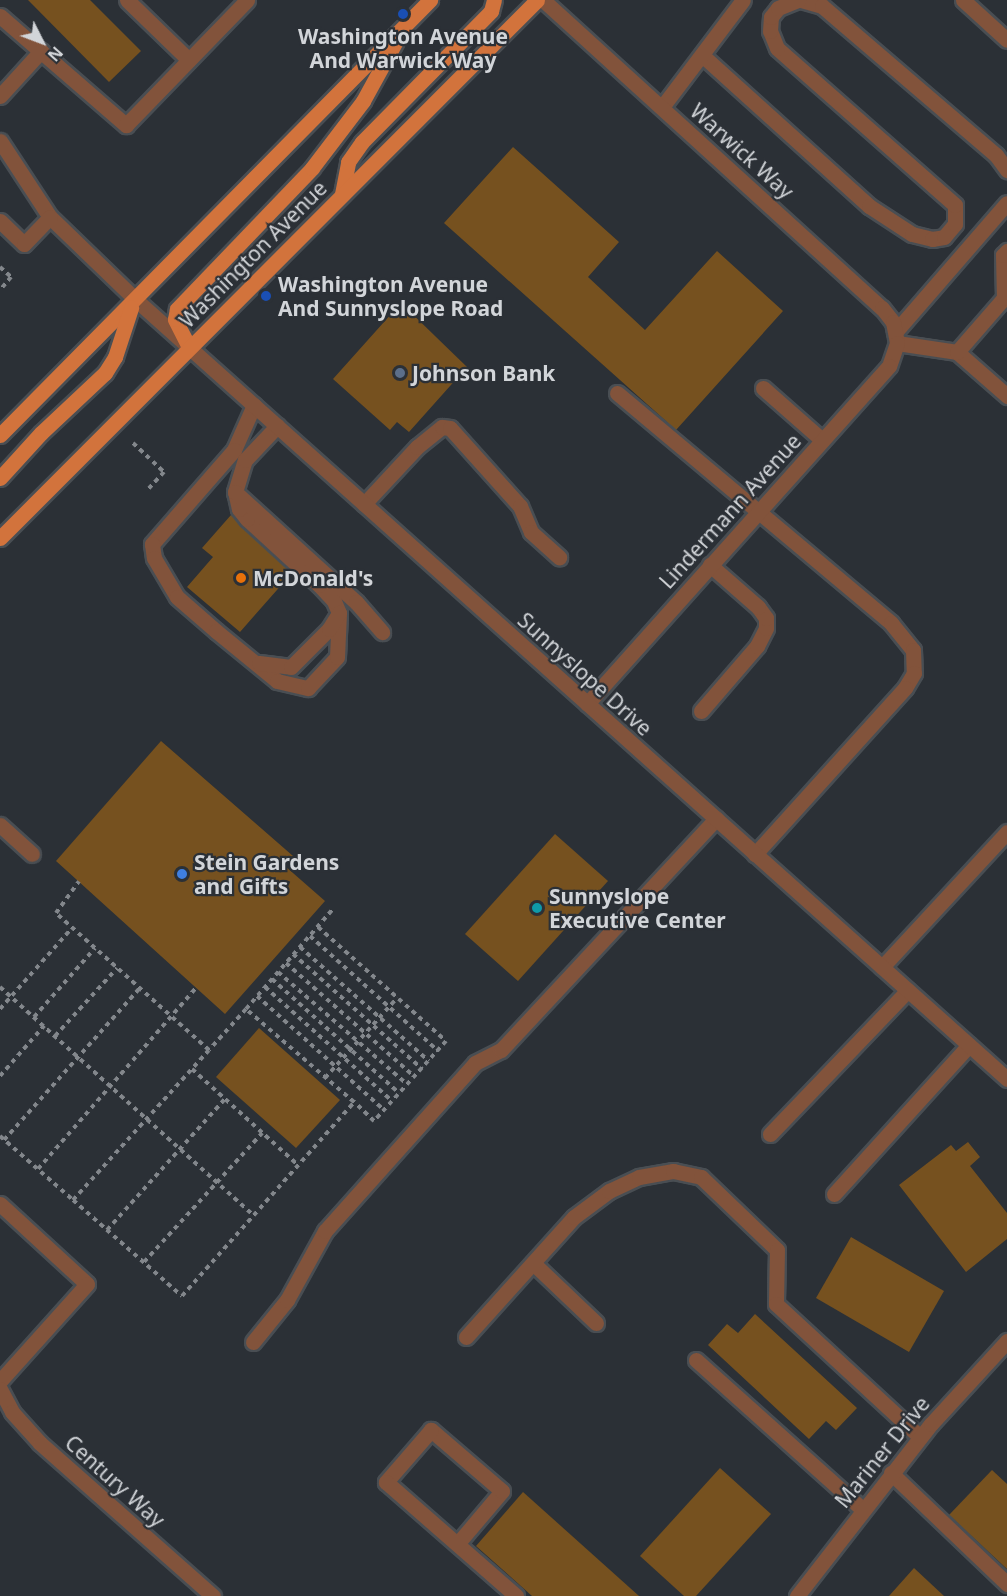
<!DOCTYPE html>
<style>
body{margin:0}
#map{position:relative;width:1007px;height:1596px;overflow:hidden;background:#2b3036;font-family:"Noto Sans",sans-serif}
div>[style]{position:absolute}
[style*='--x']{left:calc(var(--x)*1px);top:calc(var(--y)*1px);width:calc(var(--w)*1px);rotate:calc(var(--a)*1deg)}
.building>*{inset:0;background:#76511f}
.path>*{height:4px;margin-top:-2px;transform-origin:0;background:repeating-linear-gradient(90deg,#83878c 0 4.5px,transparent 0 9px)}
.roads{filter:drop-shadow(2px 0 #494e53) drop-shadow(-2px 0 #494e53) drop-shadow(0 2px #494e53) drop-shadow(0 -2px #494e53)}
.lane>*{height:15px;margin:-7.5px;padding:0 7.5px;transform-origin:7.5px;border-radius:7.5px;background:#82533b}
.street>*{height:15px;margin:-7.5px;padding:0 7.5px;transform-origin:7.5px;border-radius:7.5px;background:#82533b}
.primary>*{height:15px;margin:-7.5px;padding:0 7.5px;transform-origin:7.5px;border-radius:7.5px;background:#d2733c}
.dots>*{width:16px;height:16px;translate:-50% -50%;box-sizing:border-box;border:3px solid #2b3036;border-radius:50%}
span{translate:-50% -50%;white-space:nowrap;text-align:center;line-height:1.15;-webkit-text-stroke:4.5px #2b3036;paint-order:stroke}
.poi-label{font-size:21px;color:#d2d5d9;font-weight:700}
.left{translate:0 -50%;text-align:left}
.street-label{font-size:21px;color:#d2d5d9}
.north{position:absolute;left:12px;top:12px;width:60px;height:60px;-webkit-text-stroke:4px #2b3036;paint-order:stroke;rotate:132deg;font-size:16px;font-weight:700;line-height:24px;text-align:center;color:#d2d5d9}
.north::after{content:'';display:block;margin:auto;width:21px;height:27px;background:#d2d5d9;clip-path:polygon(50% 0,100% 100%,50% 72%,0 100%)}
</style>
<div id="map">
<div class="building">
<div style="clip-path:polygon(28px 0,90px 0,141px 51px,109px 82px)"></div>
<div style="clip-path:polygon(513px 147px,619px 242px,588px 277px,645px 330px,717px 251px,783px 311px,676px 430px,444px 223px)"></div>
<div style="clip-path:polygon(401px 303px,467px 367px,409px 432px,397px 422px,390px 430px,333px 379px)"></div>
<div style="clip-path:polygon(231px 515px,292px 573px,240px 632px,187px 587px,213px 557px,202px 548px)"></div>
<div style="clip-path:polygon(161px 741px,293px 856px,285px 866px,325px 901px,225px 1014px,56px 861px)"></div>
<div style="clip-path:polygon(555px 834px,608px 881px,518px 981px,465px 934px)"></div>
<div style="clip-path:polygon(259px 1028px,340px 1100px,296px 1148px,216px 1077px)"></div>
<div style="clip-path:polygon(968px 1142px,980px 1157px,970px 1166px,1007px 1213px,1007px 1239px,966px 1272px,899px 1185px,951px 1145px,956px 1151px)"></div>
<div style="clip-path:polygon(851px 1237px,944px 1291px,909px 1352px,816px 1298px)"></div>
<div style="clip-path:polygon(755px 1314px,857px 1408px,836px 1430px,826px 1421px,809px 1439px,708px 1345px,727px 1324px,738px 1333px)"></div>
<div style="clip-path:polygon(720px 1468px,771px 1514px,696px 1596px,684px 1596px,640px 1556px)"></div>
<div style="clip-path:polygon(992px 1470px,1007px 1484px,1007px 1569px,949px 1515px)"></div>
<div style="clip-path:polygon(523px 1492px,639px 1596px,532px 1596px,476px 1546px)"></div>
<div style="clip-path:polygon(914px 1568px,944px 1596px,889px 1596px)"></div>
</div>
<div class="path">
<div style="--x:0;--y:267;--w:15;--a:42"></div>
<div style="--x:11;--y:277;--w:17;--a:130"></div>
<div style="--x:133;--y:443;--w:42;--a:43.1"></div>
<div style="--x:164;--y:472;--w:23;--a:133"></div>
<div style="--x:318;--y:927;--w:171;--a:41.7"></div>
<div style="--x:446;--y:1041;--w:108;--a:132"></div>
<div style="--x:374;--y:1121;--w:28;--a:-136"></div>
<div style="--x:310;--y:936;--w:172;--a:41.9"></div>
<div style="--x:300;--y:947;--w:172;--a:41.5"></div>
<div style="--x:293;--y:954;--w:173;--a:41.7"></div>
<div style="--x:286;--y:963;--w:172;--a:41.5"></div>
<div style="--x:278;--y:972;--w:171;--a:41"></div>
<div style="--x:272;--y:979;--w:171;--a:41.9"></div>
<div style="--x:0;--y:987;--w:341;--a:42"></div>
<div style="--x:265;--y:987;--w:171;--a:41.9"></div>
<div style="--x:257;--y:996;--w:171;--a:41.9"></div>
<div style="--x:0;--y:1009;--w:108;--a:-48.4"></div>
<div style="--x:246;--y:1009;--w:133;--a:-49"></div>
<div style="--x:34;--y:1017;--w:92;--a:-48.5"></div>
<div style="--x:55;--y:1036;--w:92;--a:-47.6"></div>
<div style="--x:192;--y:1069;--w:143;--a:42.2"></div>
<div style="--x:0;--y:1076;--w:67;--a:-48.7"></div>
<div style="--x:325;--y:1078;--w:108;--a:-48"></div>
<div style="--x:0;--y:1136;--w:97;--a:41.2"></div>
<div style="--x:73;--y:1200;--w:202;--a:-47.8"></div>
<div style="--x:209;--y:1050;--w:205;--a:-138.2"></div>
<div style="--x:56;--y:913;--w:39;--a:-54"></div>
<div style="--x:4;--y:1140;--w:204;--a:-48.2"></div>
<div style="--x:38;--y:1169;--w:240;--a:-48.9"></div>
<div style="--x:73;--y:1200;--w:145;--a:41.4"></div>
<div style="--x:182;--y:1296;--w:259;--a:-48.4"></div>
<div style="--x:354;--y:1102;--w:143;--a:-139.3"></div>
<div style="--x:246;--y:1009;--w:55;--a:132.1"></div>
<div style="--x:107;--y:1230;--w:176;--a:-48"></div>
<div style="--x:144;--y:1262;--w:175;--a:-47.5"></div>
</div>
<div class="roads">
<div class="lane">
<div style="--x:127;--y:0;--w:86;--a:44.1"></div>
<div style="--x:801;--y:0;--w:22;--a:16"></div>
<div style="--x:822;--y:6;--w:229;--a:40.6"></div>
<div style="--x:996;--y:155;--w:19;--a:54"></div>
<div style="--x:963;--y:0;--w:59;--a:42.3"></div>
<div style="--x:0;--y:16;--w:167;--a:40.9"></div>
<div style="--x:126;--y:125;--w:174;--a:-45.9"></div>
<div style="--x:703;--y:56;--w:224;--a:42.1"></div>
<div style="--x:869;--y:206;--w:51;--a:33.1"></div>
<div style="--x:912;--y:234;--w:21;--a:14"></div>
<div style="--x:932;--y:239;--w:12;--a:-9"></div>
<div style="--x:944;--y:237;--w:17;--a:-50"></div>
<div style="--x:955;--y:224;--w:19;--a:-90"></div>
<div style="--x:955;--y:205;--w:237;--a:-138.6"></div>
<div style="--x:777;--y:48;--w:18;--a:-112"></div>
<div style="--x:770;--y:31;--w:14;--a:-86"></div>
<div style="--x:771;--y:17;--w:11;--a:-52"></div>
<div style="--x:778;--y:8;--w:22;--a:-22"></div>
<div style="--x:0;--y:96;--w:61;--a:-47.7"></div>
<div style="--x:662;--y:107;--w:134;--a:-52.9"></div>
<div style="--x:0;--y:141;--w:91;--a:56.7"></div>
<div style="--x:50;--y:217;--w:118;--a:44"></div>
<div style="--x:0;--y:221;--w:33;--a:44"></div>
<div style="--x:24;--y:244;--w:37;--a:-46"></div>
<div style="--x:896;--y:331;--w:169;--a:-49.1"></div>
<div style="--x:897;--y:343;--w:61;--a:8.5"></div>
<div style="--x:957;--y:352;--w:67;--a:41.3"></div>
<div style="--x:957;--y:352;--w:72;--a:-49"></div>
<div style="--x:1004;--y:298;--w:43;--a:-91.3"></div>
<div style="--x:1003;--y:255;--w:6;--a:-45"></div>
<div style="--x:763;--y:388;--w:79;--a:41.4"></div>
<div style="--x:617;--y:393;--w:358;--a:40"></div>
<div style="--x:891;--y:623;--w:35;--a:51"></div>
<div style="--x:913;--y:650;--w:23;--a:88"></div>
<div style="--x:914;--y:673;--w:17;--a:121"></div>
<div style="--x:905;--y:688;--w:224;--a:132.1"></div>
<div style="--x:254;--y:405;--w:49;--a:114"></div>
<div style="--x:234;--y:450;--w:125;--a:131.1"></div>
<div style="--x:152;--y:544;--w:14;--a:82"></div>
<div style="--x:154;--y:558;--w:45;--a:59.5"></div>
<div style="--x:177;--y:597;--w:52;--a:41.1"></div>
<div style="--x:216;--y:631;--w:79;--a:39.3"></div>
<div style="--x:277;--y:681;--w:32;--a:13"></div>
<div style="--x:308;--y:688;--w:42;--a:-46.9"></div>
<div style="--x:337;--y:657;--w:44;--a:-87.4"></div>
<div style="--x:339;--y:613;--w:13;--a:-113"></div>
<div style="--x:334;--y:601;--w:22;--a:-133"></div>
<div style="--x:319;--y:585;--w:98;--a:-137.5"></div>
<div style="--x:247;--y:519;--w:13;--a:-129"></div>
<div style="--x:239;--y:509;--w:17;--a:-103"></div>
<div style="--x:235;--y:492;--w:34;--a:-73"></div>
<div style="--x:245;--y:460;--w:47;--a:-46.7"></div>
<div style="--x:235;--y:492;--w:164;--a:42.3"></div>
<div style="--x:356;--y:602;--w:40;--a:49"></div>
<div style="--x:364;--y:504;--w:78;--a:-47.1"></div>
<div style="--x:417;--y:447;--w:32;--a:-39"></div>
<div style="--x:442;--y:427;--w:8;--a:7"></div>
<div style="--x:450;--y:428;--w:105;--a:48.1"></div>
<div style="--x:520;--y:506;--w:28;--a:67"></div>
<div style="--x:531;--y:532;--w:38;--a:42"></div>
<div style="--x:259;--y:663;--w:32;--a:7"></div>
<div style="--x:291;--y:667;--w:54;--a:-45"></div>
<div style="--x:329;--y:629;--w:19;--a:-58"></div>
<div style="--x:701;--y:711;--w:86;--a:-49.3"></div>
<div style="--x:757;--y:646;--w:20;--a:-63"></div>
<div style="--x:766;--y:628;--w:10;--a:-90"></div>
<div style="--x:766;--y:618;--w:14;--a:-126"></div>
<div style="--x:758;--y:607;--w:64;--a:-138.8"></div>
<div style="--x:0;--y:825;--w:43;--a:42.2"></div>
<div style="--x:882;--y:967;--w:184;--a:-47.2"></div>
<div style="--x:770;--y:1134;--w:199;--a:-46.2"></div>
<div style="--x:834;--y:1194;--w:201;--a:-47.8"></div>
<div style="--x:0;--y:1204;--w:118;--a:42.6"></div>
<div style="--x:87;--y:1284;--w:130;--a:131.9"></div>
<div style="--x:533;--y:1263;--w:87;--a:43.6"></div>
<div style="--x:466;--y:1337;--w:161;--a:-48"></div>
<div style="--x:574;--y:1217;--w:44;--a:-36.6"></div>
<div style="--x:609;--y:1191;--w:33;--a:-25"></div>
<div style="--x:639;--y:1177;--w:35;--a:-10"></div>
<div style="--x:673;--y:1171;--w:29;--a:12"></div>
<div style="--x:701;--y:1177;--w:105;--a:43.8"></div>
<div style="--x:777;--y:1250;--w:54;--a:91.1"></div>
<div style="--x:776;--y:1304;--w:196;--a:42.7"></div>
<div style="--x:253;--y:1342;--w:54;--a:-51"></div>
<div style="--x:287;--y:1300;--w:79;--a:-61.2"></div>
<div style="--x:325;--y:1231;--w:225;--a:-48.2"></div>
<div style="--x:475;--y:1063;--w:29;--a:-27"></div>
<div style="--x:501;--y:1050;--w:316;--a:-47.1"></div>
<div style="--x:696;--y:1360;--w:223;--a:41.9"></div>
<div style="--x:891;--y:1473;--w:161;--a:43.7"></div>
<div style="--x:458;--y:1543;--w:68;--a:-49.8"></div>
<div style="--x:502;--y:1491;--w:94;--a:-139.3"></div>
<div style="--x:431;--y:1430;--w:69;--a:130.9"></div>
<div style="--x:386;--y:1482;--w:173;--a:41.2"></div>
</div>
<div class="street">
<div style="--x:543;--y:0;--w:458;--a:42.3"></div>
<div style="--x:882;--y:308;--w:18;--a:52"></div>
<div style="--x:893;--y:322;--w:21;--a:79"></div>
<div style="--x:897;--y:343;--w:24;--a:109"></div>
<div style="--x:889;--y:366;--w:453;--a:131.8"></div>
<div style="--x:135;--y:299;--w:1170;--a:41.81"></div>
<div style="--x:0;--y:1389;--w:26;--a:62"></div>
<div style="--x:12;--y:1412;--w:42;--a:47.9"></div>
<div style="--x:40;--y:1443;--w:231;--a:41.5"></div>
<div style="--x:797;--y:1596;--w:218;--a:-52.1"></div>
<div style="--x:931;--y:1424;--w:113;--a:-47.5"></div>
</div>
<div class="primary">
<div style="--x:342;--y:194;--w:33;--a:-79"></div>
<div style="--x:348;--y:162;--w:24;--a:-55"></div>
<div style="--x:362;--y:142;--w:184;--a:-45.4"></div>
<div style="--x:491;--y:11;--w:11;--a:-75"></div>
<div style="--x:189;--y:347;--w:31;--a:-117"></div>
<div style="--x:175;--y:319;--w:10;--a:-79"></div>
<div style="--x:177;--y:309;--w:195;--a:-46.2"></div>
<div style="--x:312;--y:168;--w:84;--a:-52.7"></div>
<div style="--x:363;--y:101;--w:68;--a:-61.2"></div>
<div style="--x:0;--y:435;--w:612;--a:-45.33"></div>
<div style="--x:0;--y:478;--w:61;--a:-47.7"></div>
<div style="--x:41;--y:433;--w:88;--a:-43.2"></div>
<div style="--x:105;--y:373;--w:19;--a:-58"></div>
<div style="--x:115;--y:357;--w:52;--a:-71.9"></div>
<div style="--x:0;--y:538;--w:760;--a:-45.05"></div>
</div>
</div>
<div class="dots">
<div style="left:403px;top:14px;background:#1a4fb4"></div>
<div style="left:266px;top:296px;background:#1a4fb4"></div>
<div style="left:400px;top:373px;background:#5c6f8a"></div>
<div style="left:241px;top:578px;background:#e8710a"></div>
<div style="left:182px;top:874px;background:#3f7fe0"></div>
<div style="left:537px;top:908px;background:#0f9aa8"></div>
</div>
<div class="poi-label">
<span style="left:403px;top:48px">Washington Avenue<br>And Warwick Way</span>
<span class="left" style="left:278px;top:296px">Washington Avenue<br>And Sunnyslope Road</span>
<span class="left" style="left:412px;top:373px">Johnson Bank</span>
<span class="left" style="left:253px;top:578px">McDonald's</span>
<span class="left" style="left:194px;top:874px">Stein Gardens<br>and Gifts</span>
<span class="left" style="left:549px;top:908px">Sunnyslope<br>Executive Center</span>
</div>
<div class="street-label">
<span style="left:742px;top:151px;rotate:42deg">Warwick Way</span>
<span style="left:253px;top:254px;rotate:-45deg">Washington Avenue</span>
<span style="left:730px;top:511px;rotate:-48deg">Lindermann Avenue</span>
<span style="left:585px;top:674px;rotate:42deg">Sunnyslope Drive</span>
<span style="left:882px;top:1452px;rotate:-51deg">Mariner Drive</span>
<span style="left:115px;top:1481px;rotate:42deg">Century Way</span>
</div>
<div class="north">N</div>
</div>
